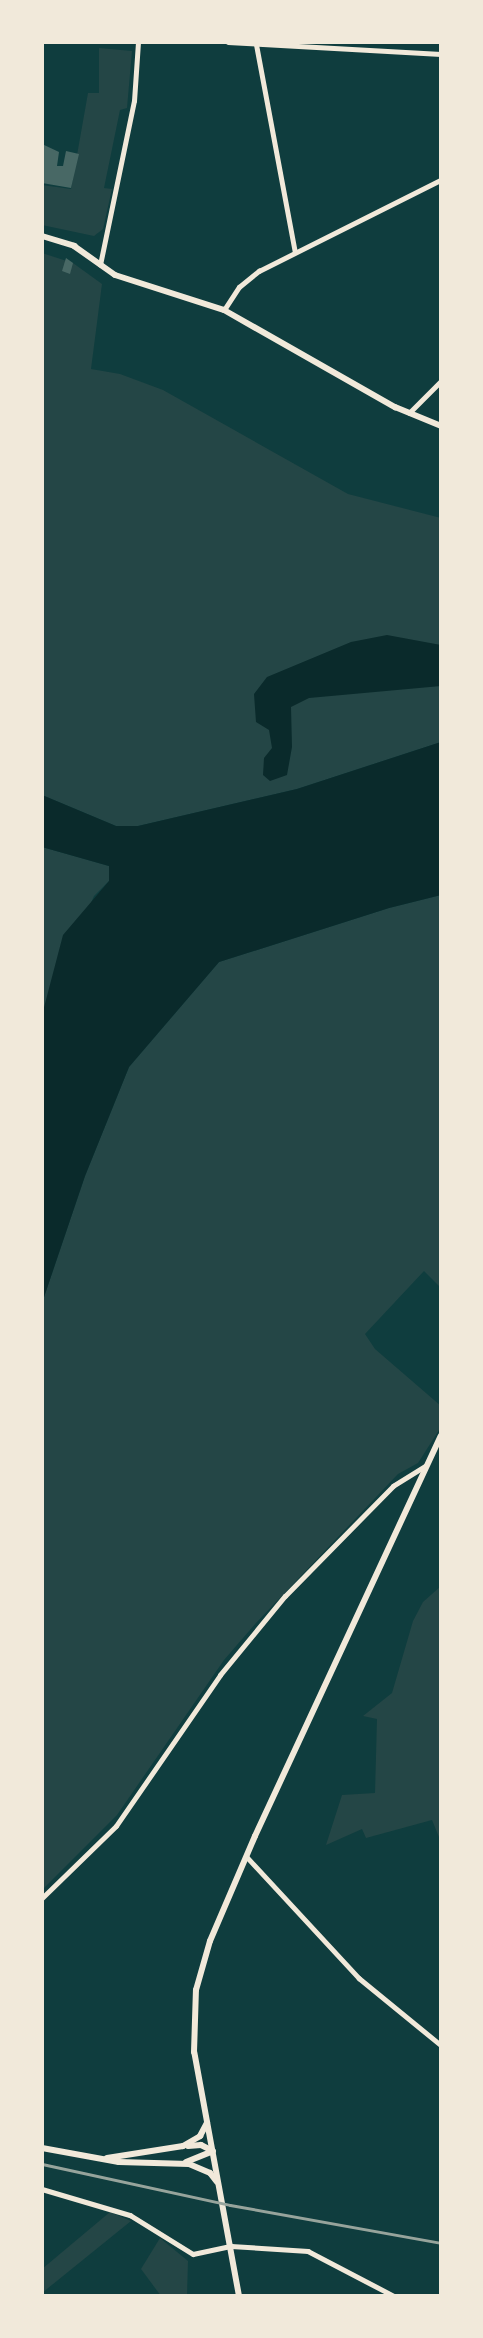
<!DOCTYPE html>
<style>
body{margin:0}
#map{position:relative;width:483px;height:2338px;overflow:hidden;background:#0f3d3e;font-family:Lato,sans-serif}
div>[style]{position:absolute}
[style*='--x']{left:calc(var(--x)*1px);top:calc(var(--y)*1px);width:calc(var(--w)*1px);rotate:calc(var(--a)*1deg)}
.green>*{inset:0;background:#244646}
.water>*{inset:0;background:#0a2a2b}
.building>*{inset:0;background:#486865}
.service>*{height:2px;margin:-1px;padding:0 1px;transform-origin:1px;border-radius:1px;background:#f1e9da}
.minor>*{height:4.5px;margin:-2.25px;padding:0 2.25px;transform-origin:2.25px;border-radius:2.25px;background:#f1e9da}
.tertiary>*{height:6px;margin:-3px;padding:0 3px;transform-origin:3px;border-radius:3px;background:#f1e9da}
.rail>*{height:3px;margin:-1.5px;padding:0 1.5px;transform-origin:1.5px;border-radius:1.5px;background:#97a49c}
span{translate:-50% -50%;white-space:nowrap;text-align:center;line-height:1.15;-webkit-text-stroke:6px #f1e9da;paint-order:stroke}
.frame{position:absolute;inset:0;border:44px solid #f1e9da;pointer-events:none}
</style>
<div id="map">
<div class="green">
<div style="clip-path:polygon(99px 48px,132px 51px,127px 108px,120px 110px,104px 188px,112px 189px,103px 229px,94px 236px,42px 225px,42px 185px,71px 189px,88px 93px,99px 93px)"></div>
<div style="clip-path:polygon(42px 253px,73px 263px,102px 284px,91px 369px,120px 374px,163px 390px,348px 494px,441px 518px,441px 742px,297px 789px,138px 826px,116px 826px,42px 795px)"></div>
<div style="clip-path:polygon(42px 847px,109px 866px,109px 881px,94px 896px,42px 1015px)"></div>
<div style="clip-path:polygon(441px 895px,441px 1288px,424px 1271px,365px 1334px,375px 1349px,441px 1406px,441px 1427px,418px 1463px,398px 1474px,256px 1623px,224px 1660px,117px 1815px,42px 1890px,42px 1303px,85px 1176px,129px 1067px,219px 962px,389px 908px)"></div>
<div style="clip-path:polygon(441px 1586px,441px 1842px,432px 1820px,366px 1838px,362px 1829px,326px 1845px,342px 1795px,375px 1793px,377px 1719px,363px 1716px,392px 1693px,413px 1621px,423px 1602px)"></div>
<div style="clip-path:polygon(110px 2212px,131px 2221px,42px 2293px,42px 2269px)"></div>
<div style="clip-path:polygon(160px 2238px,188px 2261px,187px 2296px,161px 2296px,141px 2269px)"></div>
</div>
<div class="water">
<div style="clip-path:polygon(387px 635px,441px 645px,441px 686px,309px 698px,291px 707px,292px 747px,287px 775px,270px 781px,263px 775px,264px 758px,272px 748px,269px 730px,256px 722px,254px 694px,267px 677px,351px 642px)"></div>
<div style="clip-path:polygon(441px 742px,441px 895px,389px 908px,219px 962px,129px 1067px,85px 1176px,42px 1303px,42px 1015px,63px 935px,109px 881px,109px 866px,42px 847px,42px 795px,116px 826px,138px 826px,297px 789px)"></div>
</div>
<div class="building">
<div style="clip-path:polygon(42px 144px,59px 152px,57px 166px,63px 166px,66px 151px,79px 154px,71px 188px,42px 183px)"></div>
<div style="clip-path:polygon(66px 258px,73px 263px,70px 274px,62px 271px)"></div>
</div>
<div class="service">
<div style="--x:42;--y:45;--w:53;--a:90"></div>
</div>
<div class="minor">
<div style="--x:228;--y:42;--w:213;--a:3.2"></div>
<div style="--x:256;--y:42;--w:213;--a:79.4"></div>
<div style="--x:100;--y:265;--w:167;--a:-78.3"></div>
<div style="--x:134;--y:101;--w:59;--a:-86.1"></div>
<div style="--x:224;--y:310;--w:27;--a:-57"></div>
<div style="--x:239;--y:287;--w:26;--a:-39"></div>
<div style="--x:259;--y:271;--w:203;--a:-26.6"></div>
<div style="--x:409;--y:413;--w:45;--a:-45"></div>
<div style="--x:247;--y:1857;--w:165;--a:47.2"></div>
<div style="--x:359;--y:1978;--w:106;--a:39.3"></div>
<div style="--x:42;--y:1898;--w:103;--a:-44.2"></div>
<div style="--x:116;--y:1826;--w:183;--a:-55.4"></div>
<div style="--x:220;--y:1675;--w:102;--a:-50.6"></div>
<div style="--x:285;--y:1596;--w:154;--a:-45.5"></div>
<div style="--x:393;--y:1486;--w:38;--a:-32"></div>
<div style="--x:42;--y:2189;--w:92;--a:16.5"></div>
<div style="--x:130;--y:2215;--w:74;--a:31.8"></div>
<div style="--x:193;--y:2254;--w:39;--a:-12"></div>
<div style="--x:231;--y:2246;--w:77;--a:3.7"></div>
<div style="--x:308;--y:2251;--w:97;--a:27.6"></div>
</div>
<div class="tertiary">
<div style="--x:42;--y:236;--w:34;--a:17"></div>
<div style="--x:74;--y:246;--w:50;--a:35.3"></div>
<div style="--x:115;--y:275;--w:114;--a:17.8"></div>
<div style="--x:224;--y:310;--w:197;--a:29.6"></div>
<div style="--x:395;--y:407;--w:50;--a:22.4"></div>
<div style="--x:188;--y:2146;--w:13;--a:-4"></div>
<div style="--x:201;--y:2145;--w:13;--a:27"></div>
<div style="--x:42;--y:2148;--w:78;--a:10.3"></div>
<div style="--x:119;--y:2162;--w:70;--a:1.6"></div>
<div style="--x:189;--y:2164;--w:23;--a:23"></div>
<div style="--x:210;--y:2173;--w:11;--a:52"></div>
<div style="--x:107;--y:2158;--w:77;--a:-9"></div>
<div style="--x:183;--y:2146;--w:20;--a:-30"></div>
<div style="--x:200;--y:2136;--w:15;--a:-62"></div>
<div style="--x:186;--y:2162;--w:29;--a:-22"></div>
<div style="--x:239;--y:2296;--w:248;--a:-100.4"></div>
<div style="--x:194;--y:2052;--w:62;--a:-88.2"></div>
<div style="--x:196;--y:1990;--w:51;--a:-74.1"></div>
<div style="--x:210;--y:1941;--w:114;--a:-66.8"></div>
<div style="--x:255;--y:1836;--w:441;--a:-65.1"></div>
</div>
<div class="rail">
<div style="--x:42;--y:2164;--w:192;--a:12.3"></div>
<div style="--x:230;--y:2205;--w:214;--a:10.2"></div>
</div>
<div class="frame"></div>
</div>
